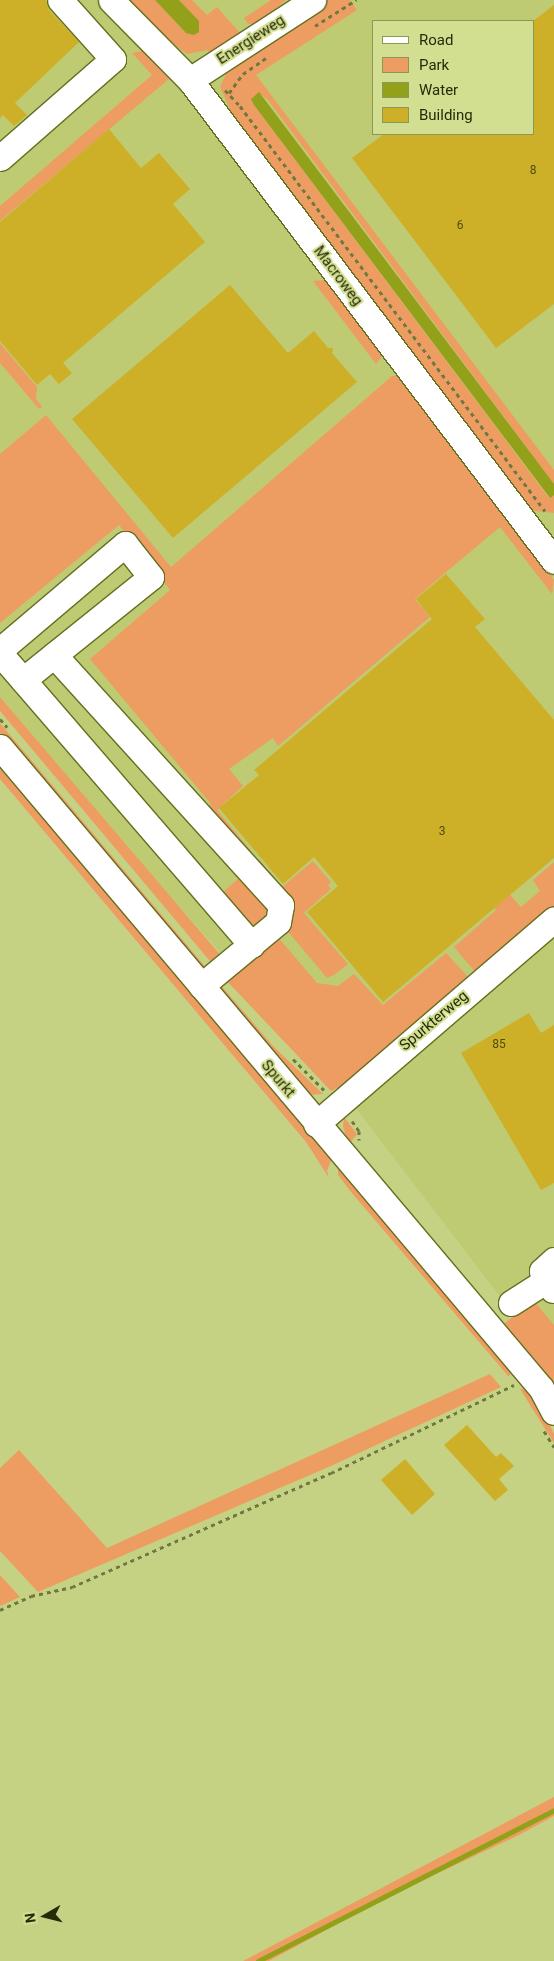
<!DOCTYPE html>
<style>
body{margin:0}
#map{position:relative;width:554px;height:1961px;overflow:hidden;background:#c6d283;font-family:Roboto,sans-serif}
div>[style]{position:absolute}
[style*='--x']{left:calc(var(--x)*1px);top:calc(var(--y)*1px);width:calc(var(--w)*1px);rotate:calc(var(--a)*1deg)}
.built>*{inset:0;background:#becb73}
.green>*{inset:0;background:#ee9d62}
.water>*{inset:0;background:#92a01a}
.stream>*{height:5px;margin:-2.5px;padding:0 2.5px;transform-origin:2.5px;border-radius:2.5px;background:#92a01a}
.building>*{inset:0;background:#cdb028}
.path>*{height:3px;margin-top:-1.5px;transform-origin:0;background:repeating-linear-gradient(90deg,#707842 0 4px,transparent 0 8px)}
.roads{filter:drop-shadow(1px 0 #666f1f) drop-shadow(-1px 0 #666f1f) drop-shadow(0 1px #666f1f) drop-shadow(0 -1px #666f1f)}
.minor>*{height:25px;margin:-12.5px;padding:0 12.5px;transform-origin:12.5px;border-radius:12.5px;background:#fff}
span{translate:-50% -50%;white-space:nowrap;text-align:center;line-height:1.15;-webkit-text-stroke:4px #d3df90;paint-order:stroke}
.number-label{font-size:12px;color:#504c11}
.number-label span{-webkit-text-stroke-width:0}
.street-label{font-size:15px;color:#262a09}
.legend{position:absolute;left:372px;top:20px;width:162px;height:115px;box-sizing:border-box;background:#d3df90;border:1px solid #8e975a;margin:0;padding:6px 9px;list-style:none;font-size:15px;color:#262a09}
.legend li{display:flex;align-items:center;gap:10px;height:25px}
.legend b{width:25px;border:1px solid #8e975a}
.north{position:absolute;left:20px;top:1891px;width:50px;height:50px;-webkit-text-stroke:4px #d3df90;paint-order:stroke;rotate:262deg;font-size:14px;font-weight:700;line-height:20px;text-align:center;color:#262a09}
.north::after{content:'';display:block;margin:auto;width:18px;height:22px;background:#262a09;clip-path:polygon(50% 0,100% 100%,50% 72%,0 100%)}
</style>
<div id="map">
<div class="built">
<div style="clip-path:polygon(evenodd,0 0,554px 0,554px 1367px,338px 1085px,0 705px,0 0,373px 21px,533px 21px,533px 134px,373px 134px,373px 21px)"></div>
</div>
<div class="green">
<div style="clip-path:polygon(126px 0,155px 0,186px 33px,199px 21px,179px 0,192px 0,207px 15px,217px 7px,240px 33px,210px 54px,208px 50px,187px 54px,172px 43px,170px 45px)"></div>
<div style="clip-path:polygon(271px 0,286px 0,258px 24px,248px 24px,244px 18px)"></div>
<div style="clip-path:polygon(326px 0,350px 0,357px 10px,256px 75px,554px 470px,554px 484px,268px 100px,259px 93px,251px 99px,254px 105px,549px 498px,554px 495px,554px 513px,527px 510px,228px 112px,231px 111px,220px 87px,228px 69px,240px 55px)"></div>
<div style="clip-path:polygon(142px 51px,169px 79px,0 221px,0 206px,152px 75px,132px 53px)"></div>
<div style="clip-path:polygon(326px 280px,383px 355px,376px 364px,313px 281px)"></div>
<div style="clip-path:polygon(0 343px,37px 387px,36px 399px,42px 407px,39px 409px,0 363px)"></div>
<div style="clip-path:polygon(399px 375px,554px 580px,552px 594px,500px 527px,445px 573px,415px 599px,430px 617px,278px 746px,273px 738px,229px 769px,243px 786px,217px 810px,251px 851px,248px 853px,204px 811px,211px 804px,90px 659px,170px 590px,119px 525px,0 623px,0 454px,46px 415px,171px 567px,392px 376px)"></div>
<div style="clip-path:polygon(0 697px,223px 958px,214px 966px,0 711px)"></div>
<div style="clip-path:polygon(0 723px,208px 970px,200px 972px,0 737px)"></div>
<div style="clip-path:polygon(0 768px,332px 1158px,327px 1171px,329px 1178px,306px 1142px,0 779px)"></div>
<div style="clip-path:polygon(259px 859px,282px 887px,313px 861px,331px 882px,328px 885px,331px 889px,304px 913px,348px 964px,334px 975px,327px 978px,285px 928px,254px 863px)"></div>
<div style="clip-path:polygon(554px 862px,554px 906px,476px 973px,454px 947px,496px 910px,479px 889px,494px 877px,521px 907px,540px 891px,533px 880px)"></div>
<div style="clip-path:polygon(241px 876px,267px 905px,268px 912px,262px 927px,249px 927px,221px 894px)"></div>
<div style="clip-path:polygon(277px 936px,317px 983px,338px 986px,354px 974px,383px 1005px,446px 953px,469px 978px,341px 1086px,331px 1091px,224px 978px)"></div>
<div style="clip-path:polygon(219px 983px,273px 1046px,323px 1094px,310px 1095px,217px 991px)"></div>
<div style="clip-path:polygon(344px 1117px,357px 1134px,348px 1146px,343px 1126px)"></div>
<div style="clip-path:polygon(338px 1165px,511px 1371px,509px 1377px,351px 1192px,338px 1175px)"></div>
<div style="clip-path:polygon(533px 1300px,554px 1325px,554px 1394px,500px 1327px)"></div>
<div style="clip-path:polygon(490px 1374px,501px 1387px,331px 1466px,38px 1592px,0 1551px,0 1468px,19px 1450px,107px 1548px)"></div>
<div style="clip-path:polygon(520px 1389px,530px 1390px,540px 1405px,554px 1434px,554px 1443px)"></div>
<div style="clip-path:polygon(0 1575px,20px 1597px,0 1606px)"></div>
<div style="clip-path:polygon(554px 1797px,554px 1816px,519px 1835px,389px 1896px,269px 1961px,243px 1961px)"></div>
</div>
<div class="water">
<div style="clip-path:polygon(155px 0,179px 0,199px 21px,199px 32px,194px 35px,186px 33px)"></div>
<div style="clip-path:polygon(259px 92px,554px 484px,554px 495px,550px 498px,254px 105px,251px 99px)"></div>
</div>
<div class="stream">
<div style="--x:258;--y:1961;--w:332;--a:-27"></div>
</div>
<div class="building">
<div style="clip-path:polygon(0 0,46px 0,49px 10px,79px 42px,15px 103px,27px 115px,14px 126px,3px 115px,0 118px)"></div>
<div style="clip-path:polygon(554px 5px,554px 304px,496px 348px,352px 158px,384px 134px,533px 134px,533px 21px)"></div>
<div style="clip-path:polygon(109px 129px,141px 168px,159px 153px,190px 189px,173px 204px,205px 242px,63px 363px,72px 373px,59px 384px,50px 374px,37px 385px,0 341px,0 222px)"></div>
<div style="clip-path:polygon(230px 285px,288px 353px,314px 331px,328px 348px,333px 348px,332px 353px,357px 382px,173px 538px,72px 419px)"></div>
<div style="clip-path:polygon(446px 574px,485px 619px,475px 627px,554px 720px,554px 858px,383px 1002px,307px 912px,338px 886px,314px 857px,283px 884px,219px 808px,259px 775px,254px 770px,432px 619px,416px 599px)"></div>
<div style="clip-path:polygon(529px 1013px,541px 1033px,554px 1025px,554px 1183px,541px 1190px,461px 1053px)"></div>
<div style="clip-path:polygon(467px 1425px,496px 1457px,501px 1453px,514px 1466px,499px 1479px,508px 1490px,495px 1501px,444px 1445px)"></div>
<div style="clip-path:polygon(405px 1459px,435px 1494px,412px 1515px,381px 1480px)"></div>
</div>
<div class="path">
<div style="--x:315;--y:26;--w:49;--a:-32.4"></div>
<div style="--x:225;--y:90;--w:22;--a:47"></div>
<div style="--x:240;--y:106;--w:507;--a:53.02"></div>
<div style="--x:229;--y:93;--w:24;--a:-54"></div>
<div style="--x:243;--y:74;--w:28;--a:-35"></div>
<div style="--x:0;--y:719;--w:11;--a:49"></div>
<div style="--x:293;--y:1059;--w:44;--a:45"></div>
<div style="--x:352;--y:1121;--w:12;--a:55"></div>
<div style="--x:359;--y:1131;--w:9;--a:90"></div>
<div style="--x:544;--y:1431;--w:19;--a:58"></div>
<div style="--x:0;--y:1610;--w:34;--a:-24"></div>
<div style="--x:31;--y:1596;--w:42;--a:-12.4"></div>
<div style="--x:72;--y:1587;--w:283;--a:-23.8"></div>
<div style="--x:331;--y:1473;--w:203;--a:-25.7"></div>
</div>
<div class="roads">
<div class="minor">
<div style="--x:111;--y:0;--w:112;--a:45.4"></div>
<div style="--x:190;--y:80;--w:603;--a:52.88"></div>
<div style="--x:190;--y:80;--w:147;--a:-33"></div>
<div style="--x:0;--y:158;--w:150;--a:-41.2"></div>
<div style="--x:113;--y:59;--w:79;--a:-131.9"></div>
<div style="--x:0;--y:650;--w:164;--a:-40.3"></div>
<div style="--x:125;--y:544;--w:42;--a:51.8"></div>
<div style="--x:151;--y:577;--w:164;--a:141.2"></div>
<div style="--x:23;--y:680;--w:35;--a:-131"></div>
<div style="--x:54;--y:655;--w:338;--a:47.8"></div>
<div style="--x:281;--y:905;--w:17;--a:100"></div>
<div style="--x:278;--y:922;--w:100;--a:140.3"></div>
<div style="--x:23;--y:680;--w:350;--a:49.2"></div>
<div style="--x:0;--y:747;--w:839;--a:49.84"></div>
<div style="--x:541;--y:1388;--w:27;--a:62"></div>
<div style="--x:316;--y:1124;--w:314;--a:-40.7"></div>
<div style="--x:553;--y:1290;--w:22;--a:-120"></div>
<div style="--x:542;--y:1271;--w:16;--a:-43"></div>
<div style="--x:511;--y:1303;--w:43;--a:-32.6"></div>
</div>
</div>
<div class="number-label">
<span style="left:533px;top:171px">8</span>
<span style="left:460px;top:226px">6</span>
<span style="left:442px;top:832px">3</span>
<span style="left:499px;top:1045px">85</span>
</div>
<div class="street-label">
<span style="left:251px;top:40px;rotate:-33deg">Energieweg</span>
<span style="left:338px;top:276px;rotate:53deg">Macroweg</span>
<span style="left:434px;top:1021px;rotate:-40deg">Spurkterweg</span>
<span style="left:278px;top:1079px;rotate:50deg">Spurkt</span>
</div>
<ul class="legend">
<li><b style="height:6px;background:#fff"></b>Road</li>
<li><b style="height:14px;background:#ee9d62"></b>Park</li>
<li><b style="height:14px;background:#92a01a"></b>Water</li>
<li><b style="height:14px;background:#cdb028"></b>Building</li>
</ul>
<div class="north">N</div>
</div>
